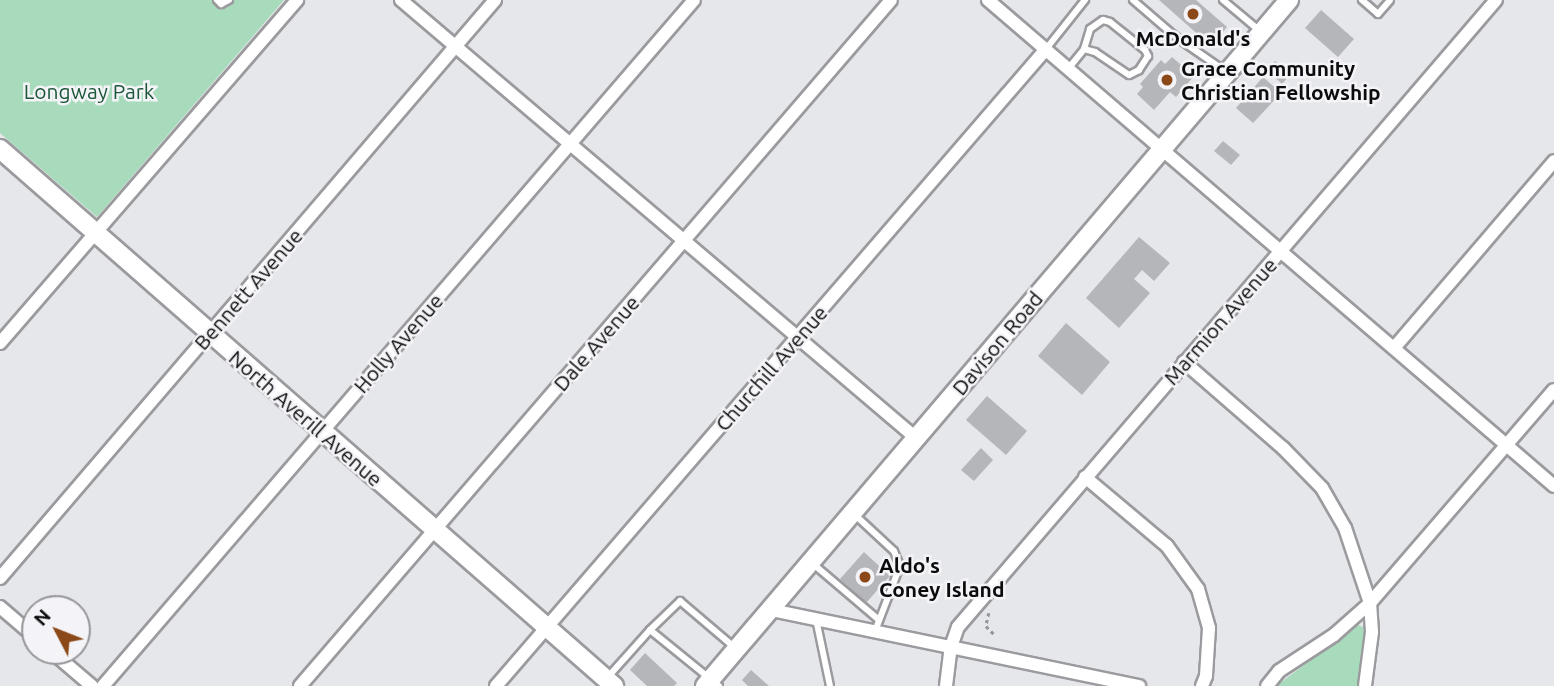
<!DOCTYPE html>
<style>
body{margin:0}
#map{position:relative;width:1554px;height:686px;overflow:hidden;background:#e6e7ea;font-family:Ubuntu,sans-serif}
div>[style]{position:absolute}
[style*='--x']{left:calc(var(--x)*1px);top:calc(var(--y)*1px);width:calc(var(--w)*1px);rotate:calc(var(--a)*1deg)}
.green>*{inset:0;background:#a7dbbb}
.building>*{inset:0;background:#b5b6b9}
.path>*{height:2.5px;margin-top:-1.25px;transform-origin:0;background:repeating-linear-gradient(90deg,#97979a 0 3.5px,transparent 0 7px)}
.roads{filter:drop-shadow(2px 0 #9b9b9f) drop-shadow(-2px 0 #9b9b9f) drop-shadow(0 2px #9b9b9f) drop-shadow(0 -2px #9b9b9f)}
.lane>*{height:6px;margin:-3px;padding:0 3px;transform-origin:3px;border-radius:3px;background:#fff}
.street>*{height:12px;margin:-6px;padding:0 6px;transform-origin:6px;border-radius:6px;background:#fff}
.secondary>*{height:18px;margin:-9px;padding:0 9px;transform-origin:9px;border-radius:9px;background:#fff}
.dots>*{width:19px;height:19px;translate:-50% -50%;box-sizing:border-box;border:4px solid #f4f4f8;border-radius:50%}
span{translate:-50% -50%;white-space:nowrap;text-align:center;line-height:1.15;-webkit-text-stroke:5px #f4f4f8;paint-order:stroke}
.poi-label{font-size:21px;color:#0c0c0d;font-weight:700}
.left{translate:0 -50%;text-align:left}
.park-label{font-size:21px;color:#1b5738}
.street-label{font-size:21px;color:#0c0c0d}
.north{position:absolute;left:21px;top:595px;width:70px;height:70px;box-sizing:border-box;background:#f4f4f8;border:2px solid #97979a;border-radius:50%;rotate:312deg;font-size:19px;font-weight:700;line-height:28px;text-align:center;color:#0c0c0d}
.north::after{content:'';display:block;margin:auto;width:24px;height:32px;background:#8b4818;clip-path:polygon(50% 0,100% 100%,50% 72%,0 100%)}
</style>
<div id="map">
<div class="green">
<div style="clip-path:polygon(0 0,284px 0,97px 217px,0 133px)"></div>
<div style="clip-path:polygon(1358px 625px,1363px 627px,1365px 634px,1359px 686px,1276px 686px)"></div>
</div>
<div class="building">
<div style="clip-path:polygon(1159px 0,1196px 0,1227px 27px,1211px 46px)"></div>
<div style="clip-path:polygon(1321px 10px,1354px 39px,1338px 57px,1305px 28px)"></div>
<div style="clip-path:polygon(1172px 57px,1194px 76px,1176px 97px,1170px 92px,1154px 110px,1137px 94px,1143px 87px,1140px 84px,1161px 60px,1165px 64px)"></div>
<div style="clip-path:polygon(1275px 61px,1290px 75px,1282px 84px,1267px 70px)"></div>
<div style="clip-path:polygon(1263px 77px,1281px 93px,1253px 123px,1236px 108px)"></div>
<div style="clip-path:polygon(1223px 141px,1240px 155px,1231px 165px,1214px 151px)"></div>
<div style="clip-path:polygon(1139px 237px,1170px 263px,1154px 281px,1142px 270px,1134px 279px,1150px 293px,1119px 328px,1086px 298px)"></div>
<div style="clip-path:polygon(1066px 323px,1110px 362px,1082px 395px,1038px 356px)"></div>
<div style="clip-path:polygon(987px 396px,1027px 431px,1006px 455px,966px 420px)"></div>
<div style="clip-path:polygon(981px 448px,993px 460px,974px 481px,961px 470px)"></div>
<div style="clip-path:polygon(864px 552px,890px 576px,866px 603px,840px 579px)"></div>
<div style="clip-path:polygon(645px 653px,677px 683px,674px 686px,647px 686px,630px 670px)"></div>
<div style="clip-path:polygon(751px 670px,769px 686px,748px 686px,742px 680px)"></div>
</div>
<div class="path">
<div style="--x:989;--y:613;--w:13;--a:103"></div>
<div style="--x:986;--y:626;--w:14;--a:45"></div>
</div>
<div class="roads">
<div class="lane">
<div style="--x:217;--y:0;--w:6;--a:45"></div>
<div style="--x:221;--y:4;--w:9;--a:-27"></div>
<div style="--x:1133;--y:0;--w:57;--a:40.7"></div>
<div style="--x:1176;--y:37;--w:60;--a:34.8"></div>
<div style="--x:1223;--y:0;--w:48;--a:40"></div>
<div style="--x:1362;--y:0;--w:21;--a:41"></div>
<div style="--x:1378;--y:14;--w:18;--a:-49"></div>
<div style="--x:1046;--y:49;--w:63;--a:-51.5"></div>
<div style="--x:1068;--y:69;--w:26;--a:-51"></div>
<div style="--x:1084;--y:49;--w:21;--a:-73"></div>
<div style="--x:1090;--y:29;--w:16;--a:-35"></div>
<div style="--x:1103;--y:20;--w:7;--a:16"></div>
<div style="--x:1110;--y:22;--w:45;--a:38.7"></div>
<div style="--x:1145;--y:50;--w:7;--a:63"></div>
<div style="--x:1148;--y:56;--w:17;--a:123"></div>
<div style="--x:1139;--y:70;--w:11;--a:153"></div>
<div style="--x:1129;--y:75;--w:41;--a:-145.9"></div>
<div style="--x:1095;--y:52;--w:11;--a:-165"></div>
<div style="--x:854;--y:514;--w:54;--a:42.8"></div>
<div style="--x:894;--y:551;--w:16;--a:68"></div>
<div style="--x:900;--y:566;--w:70;--a:111"></div>
<div style="--x:812;--y:563;--w:88;--a:40.4"></div>
<div style="--x:816;--y:619;--w:68;--a:78.2"></div>
<div style="--x:607;--y:678;--w:64;--a:-48.1"></div>
<div style="--x:719;--y:686;--w:89;--a:-140.9"></div>
<div style="--x:650;--y:630;--w:42;--a:-44"></div>
<div style="--x:680;--y:601;--w:71;--a:40.4"></div>
</div>
<div class="street">
<div style="--x:401;--y:0;--w:676;--a:40.38"></div>
<div style="--x:988;--y:0;--w:746;--a:40.65"></div>
<div style="--x:0;--y:343;--w:454;--a:-49.1"></div>
<div style="--x:1394;--y:348;--w:246;--a:-49.4"></div>
<div style="--x:1184;--y:362;--w:131;--a:41"></div>
<div style="--x:1283;--y:448;--w:56;--a:45.7"></div>
<div style="--x:1322;--y:488;--w:46;--a:60.1"></div>
<div style="--x:1345;--y:528;--w:79;--a:71.6"></div>
<div style="--x:1370;--y:603;--w:29;--a:86"></div>
<div style="--x:1372;--y:632;--w:54;--a:97.4"></div>
<div style="--x:1085;--y:477;--w:107;--a:40.1"></div>
<div style="--x:1167;--y:546;--w:53;--a:54.2"></div>
<div style="--x:1198;--y:589;--w:41;--a:74.2"></div>
<div style="--x:1209;--y:628;--w:48;--a:93.6"></div>
<div style="--x:1206;--y:676;--w:11;--a:112"></div>
<div style="--x:0;--y:578;--w:761;--a:-49.42"></div>
<div style="--x:0;--y:607;--w:46;--a:40.6"></div>
<div style="--x:772;--y:610;--w:375;--a:11.7"></div>
<div style="--x:51;--y:651;--w:54;--a:40.5"></div>
<div style="--x:103;--y:686;--w:905;--a:-49.25"></div>
<div style="--x:300;--y:686;--w:905;--a:-49.25"></div>
<div style="--x:496;--y:686;--w:842;--a:-49.19"></div>
<div style="--x:946;--y:686;--w:39;--a:-83"></div>
<div style="--x:951;--y:647;--w:21;--a:-71"></div>
<div style="--x:958;--y:627;--w:826;--a:-49.37"></div>
<div style="--x:1267;--y:686;--w:19;--a:-51"></div>
<div style="--x:1279;--y:671;--w:66;--a:-33.2"></div>
<div style="--x:1334;--y:635;--w:48;--a:-41.6"></div>
<div style="--x:1370;--y:603;--w:281;--a:-49.2"></div>
</div>
<div class="secondary">
<div style="--x:0;--y:149;--w:816;--a:41.17"></div>
<div style="--x:705;--y:686;--w:901;--a:-49.59"></div>
</div>
</div>
<div class="dots">
<div style="left:1193px;top:14px;background:#8b4818"></div>
<div style="left:1167px;top:80px;background:#8b4818"></div>
<div style="left:865px;top:577px;background:#8b4818"></div>
</div>
<div class="poi-label">
<span style="left:1193px;top:38px">McDonald's</span>
<span class="left" style="left:1181px;top:80px">Grace Community<br>Christian Fellowship</span>
<span class="left" style="left:879px;top:577px">Aldo's<br>Coney Island</span>
</div>
<div class="park-label">
<span style="left:89px;top:91px">Longway Park</span>
</div>
<div class="street-label">
<span style="left:248px;top:289px;rotate:-49deg">Bennett Avenue</span>
<span style="left:1220px;top:321px;rotate:-49deg">Marmion Avenue</span>
<span style="left:398px;top:343px;rotate:-49deg">Holly Avenue</span>
<span style="left:596px;top:343px;rotate:-49deg">Dale Avenue</span>
<span style="left:997px;top:343px;rotate:-50deg">Davison Road</span>
<span style="left:771px;top:368px;rotate:-49deg">Churchill Avenue</span>
<span style="left:306px;top:418px;rotate:41deg">North Averill Avenue</span>
</div>
<div class="north">N</div>
</div>
